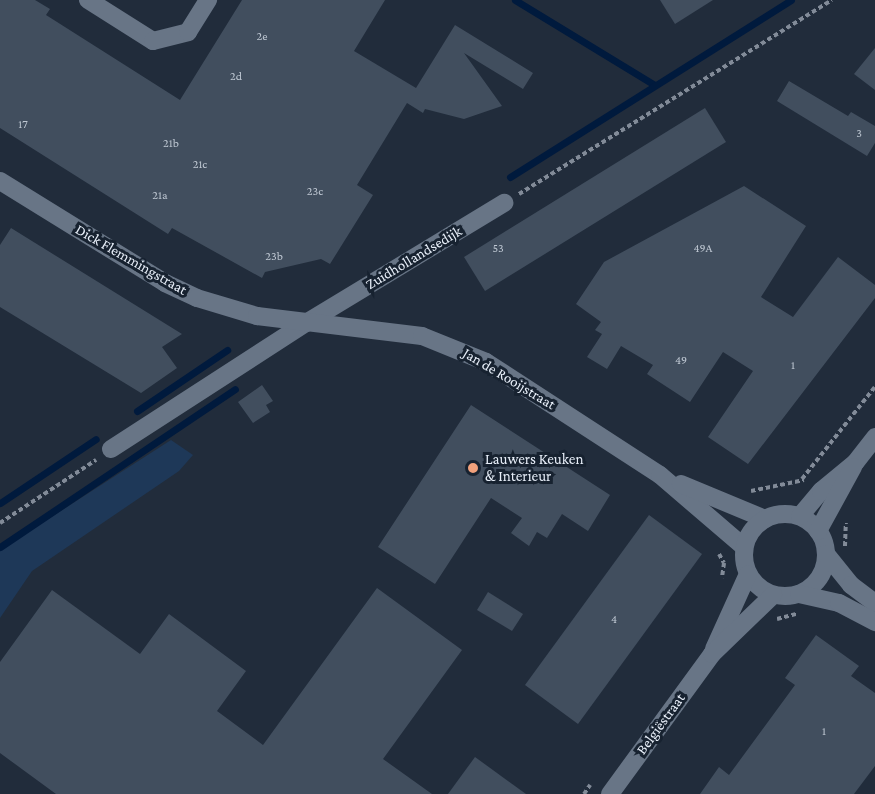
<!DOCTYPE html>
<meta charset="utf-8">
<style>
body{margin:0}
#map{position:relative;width:875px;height:794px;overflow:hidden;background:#212c3b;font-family:"Crimson Pro",serif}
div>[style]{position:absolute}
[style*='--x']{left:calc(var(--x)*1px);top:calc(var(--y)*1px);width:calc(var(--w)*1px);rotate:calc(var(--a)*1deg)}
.green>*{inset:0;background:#1e3858}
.stream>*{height:7px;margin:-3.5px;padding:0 3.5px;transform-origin:3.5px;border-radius:3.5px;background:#001a3d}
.building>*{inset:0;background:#414e5e}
.path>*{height:4px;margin-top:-2px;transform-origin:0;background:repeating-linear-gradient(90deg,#828b98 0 4.5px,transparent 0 7.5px)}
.street>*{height:18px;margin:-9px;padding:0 9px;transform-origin:9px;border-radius:9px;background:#687586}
.secondary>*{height:18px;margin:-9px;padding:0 9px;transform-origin:9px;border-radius:9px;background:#687586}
.secondary>.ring{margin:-9px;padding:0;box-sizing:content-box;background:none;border:18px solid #687586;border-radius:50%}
.dots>*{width:16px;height:16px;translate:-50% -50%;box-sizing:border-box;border:3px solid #172230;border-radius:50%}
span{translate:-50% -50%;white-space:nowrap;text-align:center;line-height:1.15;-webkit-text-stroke:6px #172230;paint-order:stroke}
.number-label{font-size:12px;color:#bec7d2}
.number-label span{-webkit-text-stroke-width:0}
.street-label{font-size:15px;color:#e8eff9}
.poi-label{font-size:15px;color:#e8eff9}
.left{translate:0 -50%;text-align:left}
</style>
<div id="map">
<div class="green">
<div style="clip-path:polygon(171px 440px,193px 455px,179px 471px,32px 571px,0 618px,0 550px)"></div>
</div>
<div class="stream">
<div style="--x:515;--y:0;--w:162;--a:31.3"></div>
<div style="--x:510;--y:177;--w:332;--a:-32.2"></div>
<div style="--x:137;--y:411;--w:109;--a:-34.1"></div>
<div style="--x:0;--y:503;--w:115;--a:-33.7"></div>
<div style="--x:0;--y:547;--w:283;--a:-33.9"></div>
</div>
<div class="building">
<div style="clip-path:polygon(0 0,35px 0,50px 9px,46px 15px,180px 100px,242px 0,385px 0,354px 51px,416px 88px,455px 25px,533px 73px,523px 89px,464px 53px,502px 106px,464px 119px,425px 109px,423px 113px,407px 103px,357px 185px,373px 195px,330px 264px,321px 259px,265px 272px,262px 278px,172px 228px,168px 234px,0 128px)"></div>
<div style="clip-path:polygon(660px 0,713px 0,675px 24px)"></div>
<div style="clip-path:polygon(875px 48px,875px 90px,854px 74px)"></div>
<div style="clip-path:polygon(789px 81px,848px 116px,851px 112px,875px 126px,875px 143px,867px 156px,777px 101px)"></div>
<div style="clip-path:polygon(705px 108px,726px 142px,485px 291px,464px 257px)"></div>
<div style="clip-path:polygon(744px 186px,806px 226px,761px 297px,793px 317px,838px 257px,875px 285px,875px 298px,748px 464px,708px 437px,753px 371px,723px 352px,690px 402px,647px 374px,653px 365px,621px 346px,607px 369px,587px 357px,602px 334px,595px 330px,601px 322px,576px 304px,604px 262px)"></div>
<div style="clip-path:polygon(11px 228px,182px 334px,162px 347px,177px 368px,141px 393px,0 307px,0 245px)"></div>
<div style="clip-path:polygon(262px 385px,273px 401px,266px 405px,270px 412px,253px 423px,238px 402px)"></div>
<div style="clip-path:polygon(471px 405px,610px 495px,588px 531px,562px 514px,547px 538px,537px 532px,529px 546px,511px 533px,522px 518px,491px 498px,435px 584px,378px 547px)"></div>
<div style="clip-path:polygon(649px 515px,702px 554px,578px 724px,525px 685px)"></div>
<div style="clip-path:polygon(377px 588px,462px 650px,383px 759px,432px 794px,56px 794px,0 753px,0 662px,52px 590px,140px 654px,169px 614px,246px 671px,217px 711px,263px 745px)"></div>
<div style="clip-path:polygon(488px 592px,523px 614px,512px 631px,477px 610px)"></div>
<div style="clip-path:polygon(816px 635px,859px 666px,851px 676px,875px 693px,875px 766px,854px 794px,700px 794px,719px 767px,729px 775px,795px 685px,785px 678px)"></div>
<div style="clip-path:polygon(475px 757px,526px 794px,448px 794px)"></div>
</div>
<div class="path">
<div style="--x:519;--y:194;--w:368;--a:-31.8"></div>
<div style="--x:802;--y:479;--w:117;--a:-51.6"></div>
<div style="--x:751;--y:491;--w:54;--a:-11.7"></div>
<div style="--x:0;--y:523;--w:115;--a:-33.3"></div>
<div style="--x:845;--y:546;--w:23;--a:-88"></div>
<div style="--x:719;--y:554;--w:10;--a:61"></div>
<div style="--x:724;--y:563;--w:15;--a:98"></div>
<div style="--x:777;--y:619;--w:20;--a:-15"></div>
<div style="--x:584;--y:794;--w:11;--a:-56"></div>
</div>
<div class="street">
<div style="--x:88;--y:0;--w:77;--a:32.2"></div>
<div style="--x:153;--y:41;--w:36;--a:-14"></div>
<div style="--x:188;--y:32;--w:38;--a:-58"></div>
<div style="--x:111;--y:449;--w:232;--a:-32.9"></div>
<div style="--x:306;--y:323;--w:232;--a:-31.2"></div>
</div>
<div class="secondary">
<div style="--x:0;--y:181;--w:194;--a:31.7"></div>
<div style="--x:165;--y:283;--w:35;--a:25"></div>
<div style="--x:197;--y:298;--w:63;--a:16.7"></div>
<div style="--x:257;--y:316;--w:166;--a:6.9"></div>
<div style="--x:422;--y:336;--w:69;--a:22.1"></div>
<div style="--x:486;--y:362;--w:207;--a:33"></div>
<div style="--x:660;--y:475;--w:111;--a:40.6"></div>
<div style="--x:681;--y:484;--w:91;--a:22.6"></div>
<div class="ring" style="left:744px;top:514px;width:64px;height:64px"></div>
<div style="--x:800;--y:516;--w:33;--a:-50"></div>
<div style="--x:821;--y:491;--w:44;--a:-39.5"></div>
<div style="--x:855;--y:463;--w:33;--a:-52"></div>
<div style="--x:818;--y:531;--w:73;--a:-61.3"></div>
<div style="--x:826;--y:554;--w:40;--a:51"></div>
<div style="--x:851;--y:585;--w:30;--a:37"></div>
<div style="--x:799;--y:594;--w:41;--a:12.7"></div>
<div style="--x:839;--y:603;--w:41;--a:27.8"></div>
<div style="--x:714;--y:649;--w:82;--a:-65.6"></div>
<div style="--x:610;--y:794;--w:173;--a:-53.9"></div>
<div style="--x:712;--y:654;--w:85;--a:-44"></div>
</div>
<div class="dots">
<div style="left:473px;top:468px;background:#f1a17c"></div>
</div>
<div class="number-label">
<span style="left:262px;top:37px">2e</span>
<span style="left:236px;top:77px">2d</span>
<span style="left:23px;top:125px">17</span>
<span style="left:859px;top:134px">3</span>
<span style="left:171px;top:144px">21b</span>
<span style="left:200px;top:165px">21c</span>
<span style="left:315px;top:192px">23c</span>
<span style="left:160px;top:196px">21a</span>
<span style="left:498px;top:249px">53</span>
<span style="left:703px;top:249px">49A</span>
<span style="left:274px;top:257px">23b</span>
<span style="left:681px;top:361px">49</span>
<span style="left:793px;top:366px">1</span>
<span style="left:614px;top:620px">4</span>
<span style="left:824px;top:732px">1</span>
</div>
<div class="street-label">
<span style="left:414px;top:258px;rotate:-31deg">Zuidhollandsedijk</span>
<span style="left:131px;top:260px;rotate:30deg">Dick Flemmingstraat</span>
<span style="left:509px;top:379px;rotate:31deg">Jan de Rooijstraat</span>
<span style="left:661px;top:724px;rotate:-54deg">Belgiëstraat</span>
</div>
<div class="poi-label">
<span class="left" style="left:485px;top:468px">Lauwers Keuken<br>&amp; Interieur</span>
</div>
</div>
